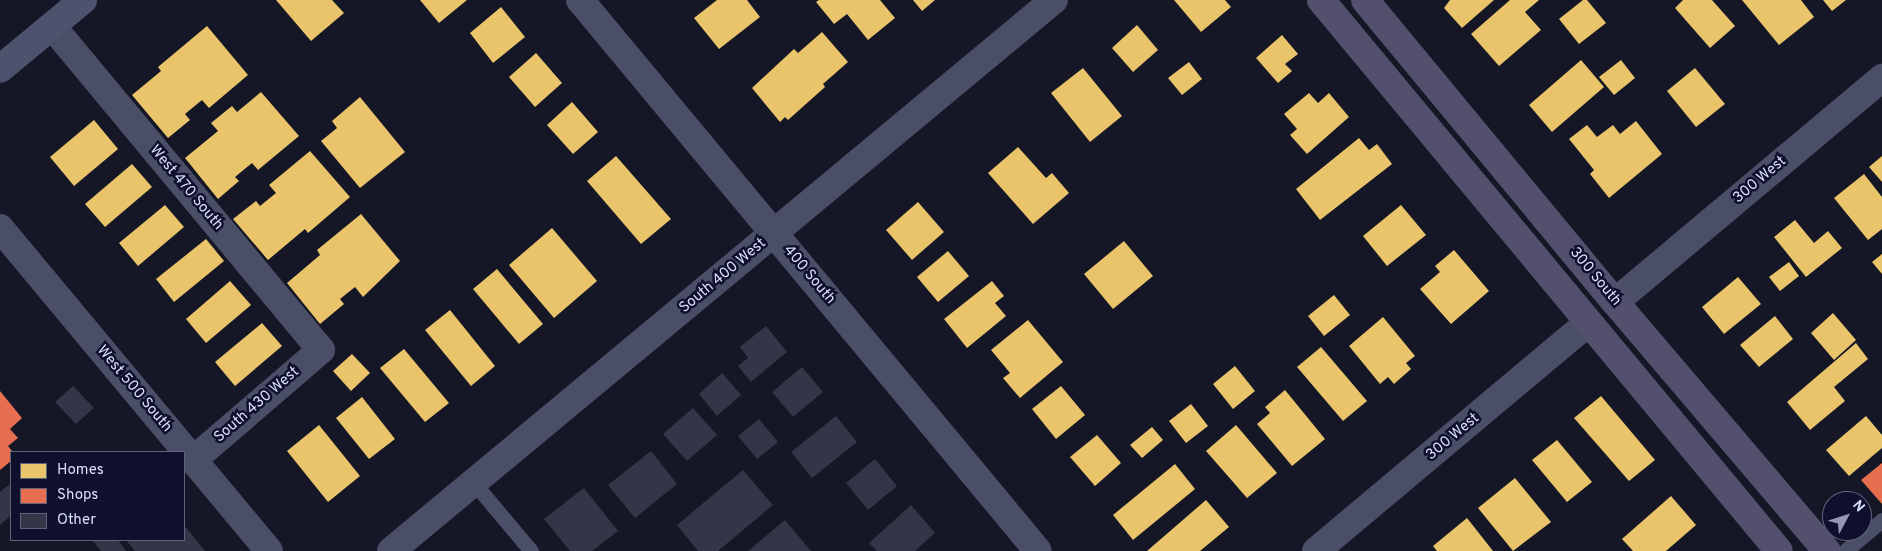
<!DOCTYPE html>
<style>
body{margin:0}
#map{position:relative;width:1882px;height:551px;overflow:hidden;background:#151726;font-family:Overpass,sans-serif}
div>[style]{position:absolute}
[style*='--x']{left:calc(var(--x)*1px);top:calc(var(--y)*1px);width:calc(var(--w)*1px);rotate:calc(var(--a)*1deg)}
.homes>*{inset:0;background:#e9c46a}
.shops>*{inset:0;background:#e76f51}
.building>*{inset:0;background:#343547}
.lane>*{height:15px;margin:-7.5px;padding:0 7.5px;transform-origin:7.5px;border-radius:7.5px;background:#4a4f67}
.street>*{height:28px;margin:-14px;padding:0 14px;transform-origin:14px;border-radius:14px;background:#4a4f67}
.secondary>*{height:28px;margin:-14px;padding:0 14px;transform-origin:14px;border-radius:14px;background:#4d536c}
.primary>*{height:28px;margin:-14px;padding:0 14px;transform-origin:14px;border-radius:14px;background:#52506d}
span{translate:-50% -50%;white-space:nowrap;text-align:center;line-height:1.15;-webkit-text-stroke:5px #0f112c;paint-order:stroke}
.street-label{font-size:15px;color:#dadeff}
.legend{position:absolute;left:10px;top:451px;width:175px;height:90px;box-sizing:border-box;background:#0f112c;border:1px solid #606380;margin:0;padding:6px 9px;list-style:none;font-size:15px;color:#dadeff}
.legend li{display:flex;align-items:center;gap:10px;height:25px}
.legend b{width:25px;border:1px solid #606380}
.north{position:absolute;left:1822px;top:491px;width:50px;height:50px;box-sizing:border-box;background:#0f112c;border:1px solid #606380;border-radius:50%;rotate:50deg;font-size:14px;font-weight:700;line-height:20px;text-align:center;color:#dadeff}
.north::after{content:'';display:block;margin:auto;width:18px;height:22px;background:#9598b3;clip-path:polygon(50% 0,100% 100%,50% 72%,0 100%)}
</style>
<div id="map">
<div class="homes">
<div style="clip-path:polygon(276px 0,332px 0,344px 13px,311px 41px)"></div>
<div style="clip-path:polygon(420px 0,467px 0,439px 23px)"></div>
<div style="clip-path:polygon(717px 0,747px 0,760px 17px,719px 49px,694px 18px)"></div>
<div style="clip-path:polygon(819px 0,880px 0,895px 18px,868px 40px,847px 14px,834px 24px,816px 2px)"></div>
<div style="clip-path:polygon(913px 0,935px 0,922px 11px)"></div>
<div style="clip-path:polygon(1174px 0,1225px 0,1231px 7px,1201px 32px)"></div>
<div style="clip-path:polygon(1450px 0,1494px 0,1462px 28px,1444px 8px)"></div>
<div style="clip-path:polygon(1510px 0,1539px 0,1525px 12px,1541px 30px,1499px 66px,1471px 34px)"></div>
<div style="clip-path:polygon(1583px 0,1587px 0,1606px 23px,1579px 44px,1559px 19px)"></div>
<div style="clip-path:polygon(1683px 0,1712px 0,1735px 26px,1710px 48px,1675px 8px)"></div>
<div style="clip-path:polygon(1742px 0,1801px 0,1814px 17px,1779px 45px)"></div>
<div style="clip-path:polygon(1823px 0,1846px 0,1832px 11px)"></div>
<div style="clip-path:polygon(501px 7px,525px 37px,493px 63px,470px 33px)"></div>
<div style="clip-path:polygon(1137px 25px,1158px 50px,1133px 72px,1112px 48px)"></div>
<div style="clip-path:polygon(207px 26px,248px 75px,209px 108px,202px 100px,185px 114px,190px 120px,168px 138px,132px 95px,161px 71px,158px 67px)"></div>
<div style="clip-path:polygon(822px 32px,848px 62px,823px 84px,825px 87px,788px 120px,785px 117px,780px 122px,752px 88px,794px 49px,798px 53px)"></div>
<div style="clip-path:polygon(1282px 35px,1298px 54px,1285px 64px,1292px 71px,1278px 83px,1256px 58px)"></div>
<div style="clip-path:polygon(536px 53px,562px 83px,535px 107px,509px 77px)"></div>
<div style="clip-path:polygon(1581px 60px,1604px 87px,1552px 132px,1529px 105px)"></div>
<div style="clip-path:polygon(1621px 60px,1635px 78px,1614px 95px,1599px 77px)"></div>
<div style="clip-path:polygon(1189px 62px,1202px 79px,1182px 95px,1168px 78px)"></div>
<div style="clip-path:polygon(1083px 68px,1122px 116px,1090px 142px,1051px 93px)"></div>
<div style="clip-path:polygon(1695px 68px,1725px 104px,1696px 127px,1667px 91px)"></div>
<div style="clip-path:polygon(261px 92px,299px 136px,258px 170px,252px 163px,235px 177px,239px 181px,218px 199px,185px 158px,218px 131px,211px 123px,232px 106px,237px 112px)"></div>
<div style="clip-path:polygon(1309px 93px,1318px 103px,1329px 93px,1349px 117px,1307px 154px,1290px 135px,1297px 129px,1284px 114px)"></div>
<div style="clip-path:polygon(360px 97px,405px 152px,360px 188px,321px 141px,337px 128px,332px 121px)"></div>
<div style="clip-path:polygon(572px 102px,598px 132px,573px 154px,547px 125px)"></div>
<div style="clip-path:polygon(94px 120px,118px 149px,74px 186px,50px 157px)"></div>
<div style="clip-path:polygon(1636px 121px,1662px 154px,1609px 198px,1590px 174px,1594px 170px,1569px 139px,1587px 125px,1597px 137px,1613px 125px,1620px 134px)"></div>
<div style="clip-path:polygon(1359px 138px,1369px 150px,1377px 144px,1392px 164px,1320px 220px,1296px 189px)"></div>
<div style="clip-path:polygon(1018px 147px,1046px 178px,1052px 173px,1069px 193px,1033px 224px,988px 173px)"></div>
<div style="clip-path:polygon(310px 151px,350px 197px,308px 233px,305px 229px,268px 260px,233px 219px,256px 201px,260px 206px,276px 193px,269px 185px)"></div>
<div style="clip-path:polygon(616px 156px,671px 219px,641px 244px,587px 181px)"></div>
<div style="clip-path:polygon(1882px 156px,1882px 182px,1869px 167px)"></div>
<div style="clip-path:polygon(132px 164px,152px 187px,105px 227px,85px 204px)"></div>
<div style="clip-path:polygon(1864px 174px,1882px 197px,1882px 229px,1868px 240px,1834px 198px)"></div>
<div style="clip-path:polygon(918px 202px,944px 232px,912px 260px,886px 230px)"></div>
<div style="clip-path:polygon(165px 205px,184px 227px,138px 266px,119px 243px)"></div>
<div style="clip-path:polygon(1401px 205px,1426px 235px,1387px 266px,1363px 236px)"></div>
<div style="clip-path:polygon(361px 214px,400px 261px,363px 297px,355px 287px,340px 299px,344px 304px,320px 324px,287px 283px,320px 255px,317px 250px)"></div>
<div style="clip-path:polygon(1795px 220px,1814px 243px,1828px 231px,1842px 248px,1806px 277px,1774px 237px)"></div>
<div style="clip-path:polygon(552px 228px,597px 281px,554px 318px,509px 265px)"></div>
<div style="clip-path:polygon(206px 239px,224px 261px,174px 302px,156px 279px)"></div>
<div style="clip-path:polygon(1124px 241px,1153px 276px,1113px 309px,1084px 274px)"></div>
<div style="clip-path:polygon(1454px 250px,1489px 291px,1451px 324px,1420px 289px,1440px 272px,1435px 266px)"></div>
<div style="clip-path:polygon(948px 251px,969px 276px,938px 302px,917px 277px)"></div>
<div style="clip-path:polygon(1882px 254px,1882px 274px,1872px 262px)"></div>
<div style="clip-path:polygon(1789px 262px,1799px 276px,1780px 291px,1769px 277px)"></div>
<div style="clip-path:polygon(497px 269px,543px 324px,519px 344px,473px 289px)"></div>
<div style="clip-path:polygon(1738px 277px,1761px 304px,1724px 334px,1702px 307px)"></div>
<div style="clip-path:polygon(230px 281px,251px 305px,206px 343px,186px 319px)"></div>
<div style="clip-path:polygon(992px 281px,1004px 296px,995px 303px,1006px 316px,967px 348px,944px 319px)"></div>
<div style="clip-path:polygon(1334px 295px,1350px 315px,1324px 336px,1308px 316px)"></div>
<div style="clip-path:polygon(450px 310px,495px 366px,471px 386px,425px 330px)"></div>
<div style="clip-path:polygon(1833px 313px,1856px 340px,1834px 360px,1811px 333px)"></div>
<div style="clip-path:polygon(1775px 316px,1793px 339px,1759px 367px,1740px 345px)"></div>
<div style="clip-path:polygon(1383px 317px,1415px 356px,1406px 363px,1411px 369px,1394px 384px,1388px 377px,1380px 384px,1349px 346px)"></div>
<div style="clip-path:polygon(1028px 320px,1063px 362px,1020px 398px,1003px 378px,1010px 373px,991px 350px)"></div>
<div style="clip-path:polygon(262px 323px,282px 346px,235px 386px,215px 362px)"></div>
<div style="clip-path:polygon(1856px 343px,1868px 359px,1834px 387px,1845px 401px,1810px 430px,1787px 402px)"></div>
<div style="clip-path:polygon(1321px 347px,1367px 401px,1343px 421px,1297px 367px)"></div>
<div style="clip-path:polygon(404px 349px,449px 403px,425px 422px,380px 368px)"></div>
<div style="clip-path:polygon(352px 354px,370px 373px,351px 391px,333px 371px)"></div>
<div style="clip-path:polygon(1235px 366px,1255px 391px,1233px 409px,1213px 384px)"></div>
<div style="clip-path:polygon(1061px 386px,1085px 415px,1056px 439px,1032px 409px)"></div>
<div style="clip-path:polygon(1285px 390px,1325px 439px,1292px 466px,1257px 424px,1270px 413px,1265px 407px)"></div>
<div style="clip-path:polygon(1601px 396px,1655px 460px,1629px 481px,1574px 418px)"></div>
<div style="clip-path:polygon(362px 397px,395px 439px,369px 459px,336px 418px)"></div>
<div style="clip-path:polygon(1191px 404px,1208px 426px,1186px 443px,1169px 421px)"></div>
<div style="clip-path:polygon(1866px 416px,1882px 435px,1882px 448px,1849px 476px,1826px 450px)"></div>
<div style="clip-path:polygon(319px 425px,360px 476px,328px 502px,287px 451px)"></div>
<div style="clip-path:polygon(1236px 425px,1277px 473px,1247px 498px,1206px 451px)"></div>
<div style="clip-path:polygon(1152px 427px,1163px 440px,1142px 458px,1130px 445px)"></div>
<div style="clip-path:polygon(1097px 435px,1121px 463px,1095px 486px,1070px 457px)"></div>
<div style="clip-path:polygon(1557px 440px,1592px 482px,1567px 502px,1532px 460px)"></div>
<div style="clip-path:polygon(1175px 464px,1195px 489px,1133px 540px,1113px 515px)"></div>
<div style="clip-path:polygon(1515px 478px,1551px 522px,1513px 551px,1478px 508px)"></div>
<div style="clip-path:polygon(1671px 496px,1696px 525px,1666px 551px,1633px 551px,1622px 539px)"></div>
<div style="clip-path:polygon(1206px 500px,1229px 527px,1200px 551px,1147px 551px)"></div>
<div style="clip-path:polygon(1467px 518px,1493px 551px,1437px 551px,1433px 546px)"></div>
</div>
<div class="shops">
<div style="clip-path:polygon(0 391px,22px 418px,10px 429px,18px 438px,8px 446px,13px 452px,11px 461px,0 470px)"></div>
<div style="clip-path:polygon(1882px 463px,1882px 504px,1861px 480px)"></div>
</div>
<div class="building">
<div style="clip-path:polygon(766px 326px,787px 352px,751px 382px,738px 366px,748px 358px,740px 347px)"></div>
<div style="clip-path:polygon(802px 367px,823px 392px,793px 417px,772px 392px)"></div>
<div style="clip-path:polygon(722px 373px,741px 395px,717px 416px,699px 394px)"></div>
<div style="clip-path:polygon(73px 386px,94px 408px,76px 424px,55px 402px)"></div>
<div style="clip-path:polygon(693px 408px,717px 435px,687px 461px,663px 434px)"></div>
<div style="clip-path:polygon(836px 416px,857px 442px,812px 478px,791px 452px)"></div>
<div style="clip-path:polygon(759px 419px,778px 442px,757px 459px,738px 436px)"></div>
<div style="clip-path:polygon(651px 451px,677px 484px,635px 518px,608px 485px)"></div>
<div style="clip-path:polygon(875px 459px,897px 486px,868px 510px,846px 483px)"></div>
<div style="clip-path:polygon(743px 470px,773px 505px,718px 551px,698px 551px,677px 525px)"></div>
<div style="clip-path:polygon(11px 483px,11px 515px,0 525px,0 492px)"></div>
<div style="clip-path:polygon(584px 488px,618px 531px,592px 551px,570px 551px,544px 519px)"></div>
<div style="clip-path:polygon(911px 505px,935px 533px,915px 551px,877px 551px,869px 543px)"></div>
<div style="clip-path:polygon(785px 520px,811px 551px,748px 551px)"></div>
<div style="clip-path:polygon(184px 525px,205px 551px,135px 551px,126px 540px,184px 540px)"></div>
<div style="clip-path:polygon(92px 540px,118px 540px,126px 551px,101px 551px)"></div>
</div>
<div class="lane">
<div style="--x:474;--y:483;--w:89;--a:50"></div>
<div style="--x:1845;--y:551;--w:48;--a:-40"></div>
</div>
<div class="street">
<div style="--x:580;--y:0;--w:716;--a:50.27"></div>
<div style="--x:52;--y:26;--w:421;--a:50.3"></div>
<div style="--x:321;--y:350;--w:169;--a:139.3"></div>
<div style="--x:0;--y:228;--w:420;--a:50.2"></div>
<div style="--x:1615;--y:302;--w:349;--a:-40"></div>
<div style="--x:391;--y:551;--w:862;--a:-39.73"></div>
<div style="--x:1316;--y:551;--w:356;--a:-40"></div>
</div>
<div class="secondary">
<div style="--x:0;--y:69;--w:108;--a:-39.7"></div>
</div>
<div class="primary">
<div style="--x:1321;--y:0;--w:716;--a:50.27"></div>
<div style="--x:1365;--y:0;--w:392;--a:50.4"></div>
<div style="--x:1615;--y:302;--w:327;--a:49.6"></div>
</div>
<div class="street-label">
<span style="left:1760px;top:180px;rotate:-40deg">300 West</span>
<span style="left:186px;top:188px;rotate:50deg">West 470 South</span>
<span style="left:809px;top:275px;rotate:50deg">400 South</span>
<span style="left:723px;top:276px;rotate:-40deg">South 400 West</span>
<span style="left:1595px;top:277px;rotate:50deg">300 South</span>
<span style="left:134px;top:389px;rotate:50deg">West 500 South</span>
<span style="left:257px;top:405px;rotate:-41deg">South 430 West</span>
<span style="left:1453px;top:437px;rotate:-40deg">300 West</span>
</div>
<ul class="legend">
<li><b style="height:14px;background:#e9c46a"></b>Homes</li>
<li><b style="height:14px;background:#e76f51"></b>Shops</li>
<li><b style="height:14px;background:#343547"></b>Other</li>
</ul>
<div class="north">N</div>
</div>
